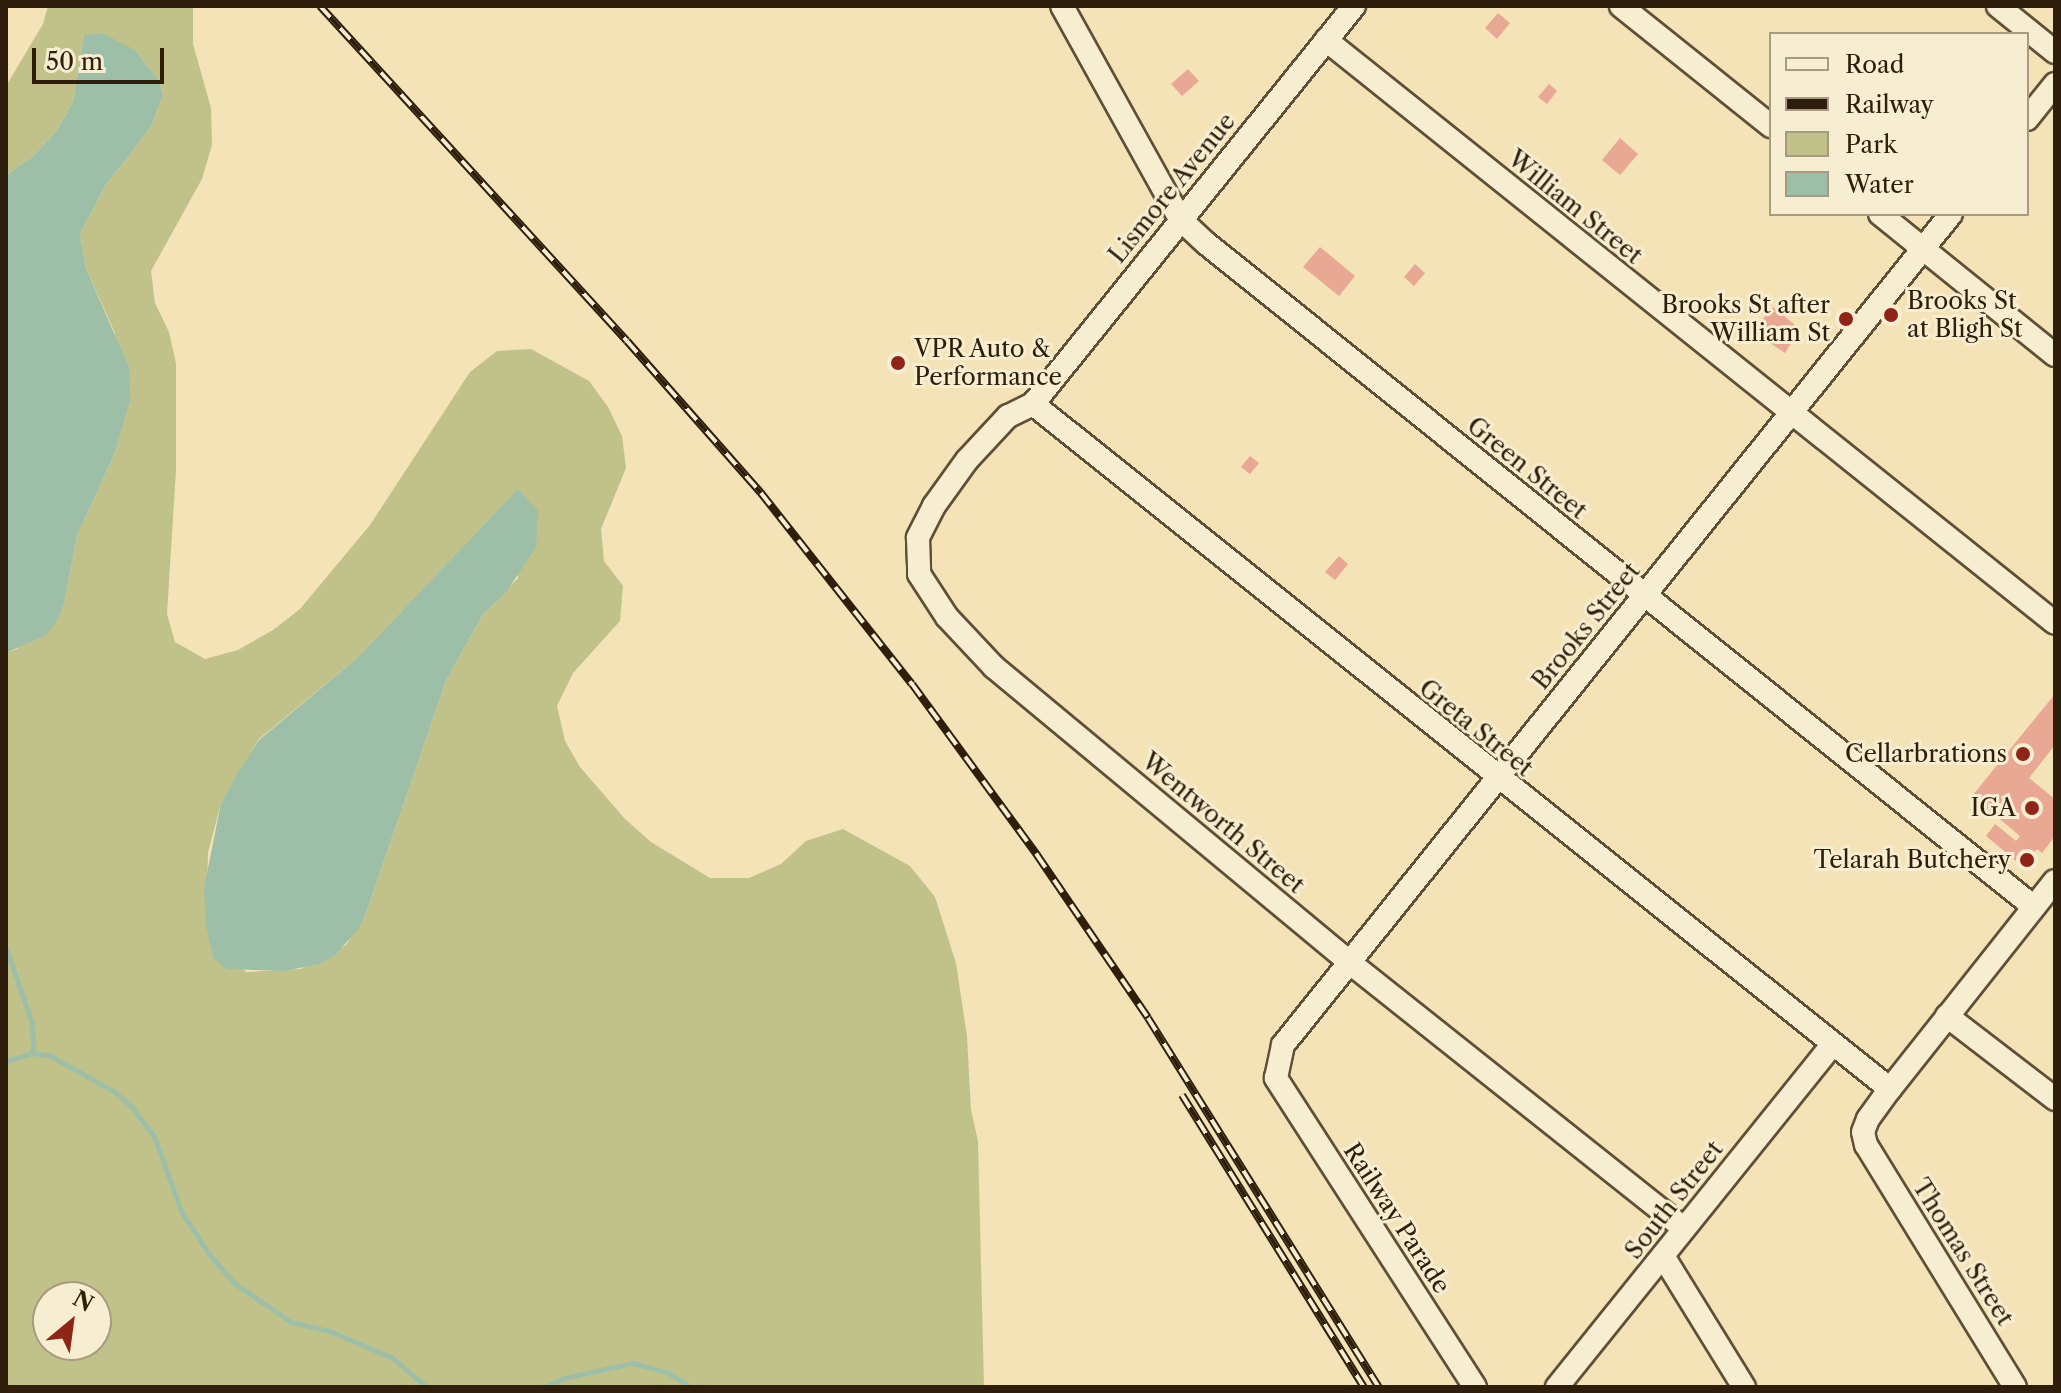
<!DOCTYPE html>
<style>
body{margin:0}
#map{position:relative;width:2061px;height:1393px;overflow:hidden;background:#f3e3b6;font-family:"Libre Caslon Text",serif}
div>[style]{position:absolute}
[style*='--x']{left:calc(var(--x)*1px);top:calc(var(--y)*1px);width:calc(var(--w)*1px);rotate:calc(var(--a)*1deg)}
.green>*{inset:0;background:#c1c28a}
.water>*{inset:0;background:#9dbfa8}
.stream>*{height:5px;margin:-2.5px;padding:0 2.5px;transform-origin:2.5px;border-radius:2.5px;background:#9dbfa8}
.building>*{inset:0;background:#e8a894}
.roads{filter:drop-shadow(2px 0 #5f4f36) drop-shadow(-2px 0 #5f4f36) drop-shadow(0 2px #5f4f36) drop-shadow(0 -2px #5f4f36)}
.minor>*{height:22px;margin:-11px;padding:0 11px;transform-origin:11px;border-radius:11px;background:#f7edd0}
.rail>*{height:8px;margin-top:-4px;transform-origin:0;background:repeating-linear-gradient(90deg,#f7edd0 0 15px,#2e1e0b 0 30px);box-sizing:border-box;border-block:2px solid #2e1e0b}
.dots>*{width:22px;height:22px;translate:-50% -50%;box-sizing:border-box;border:4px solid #f7edd0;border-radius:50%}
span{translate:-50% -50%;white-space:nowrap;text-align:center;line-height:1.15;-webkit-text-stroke:6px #f7edd0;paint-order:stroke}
.street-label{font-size:24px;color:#2e1e0b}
.poi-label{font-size:24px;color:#2e1e0b}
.left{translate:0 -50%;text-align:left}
.right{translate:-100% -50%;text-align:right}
.frame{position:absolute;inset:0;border:8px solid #2e1e0b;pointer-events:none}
.legend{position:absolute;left:1769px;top:32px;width:260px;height:184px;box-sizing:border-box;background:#f7edd0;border:2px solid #a79a81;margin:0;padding:10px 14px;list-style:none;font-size:24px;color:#2e1e0b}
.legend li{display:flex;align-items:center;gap:16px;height:40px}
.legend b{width:40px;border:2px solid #a79a81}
.north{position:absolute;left:32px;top:1281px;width:80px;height:80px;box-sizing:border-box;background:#f7edd0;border:2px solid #a79a81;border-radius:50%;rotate:29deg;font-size:22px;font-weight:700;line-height:32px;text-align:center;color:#2e1e0b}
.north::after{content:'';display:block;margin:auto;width:28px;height:36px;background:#8f2418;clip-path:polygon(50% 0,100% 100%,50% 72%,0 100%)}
.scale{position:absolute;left:32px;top:48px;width:132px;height:36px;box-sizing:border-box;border:4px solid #2e1e0b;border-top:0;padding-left:10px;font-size:24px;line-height:28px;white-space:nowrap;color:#2e1e0b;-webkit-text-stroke:6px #f7edd0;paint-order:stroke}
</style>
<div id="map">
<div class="green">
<div style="clip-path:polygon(evenodd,48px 6px,193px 6px,193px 44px,211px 108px,212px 145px,202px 179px,151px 271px,155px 303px,169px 332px,176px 363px,176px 471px,167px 614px,175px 642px,205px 659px,238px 650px,273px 630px,300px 609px,370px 525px,470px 372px,497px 351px,531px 349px,589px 381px,608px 407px,622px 436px,626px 468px,601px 529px,604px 561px,623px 586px,620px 621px,573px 673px,557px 706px,565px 741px,580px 767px,625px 819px,651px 842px,710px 878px,749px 878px,781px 864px,806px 841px,843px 829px,910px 866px,935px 897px,956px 963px,967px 1036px,971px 1110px,978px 1141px,984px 1387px,6px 1387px,6px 653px,17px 649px,64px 603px,77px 536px,114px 455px,119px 436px,115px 333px,86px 269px,80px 234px,105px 186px,151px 127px,163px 95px,158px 79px,135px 50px,84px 35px,73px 102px,56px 132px,31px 158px,6px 175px,6px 86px,43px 24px,48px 6px,506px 502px,518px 578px,483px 614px,446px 681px,365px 916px,346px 945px,301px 969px,246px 972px,206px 925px,208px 853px,221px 803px,259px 739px,357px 658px,506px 502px,48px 6px,48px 1297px,96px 1297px,96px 1345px,48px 1345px,48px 1297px)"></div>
</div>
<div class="water">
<div style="clip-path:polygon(102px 33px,135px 50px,158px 79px,163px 95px,151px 127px,105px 186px,80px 234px,86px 269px,129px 367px,130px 400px,114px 455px,77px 536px,64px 603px,57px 621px,46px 635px,6px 653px,6px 175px,31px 158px,56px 132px,73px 102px,84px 35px)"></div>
<div style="clip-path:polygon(518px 489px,538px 511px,536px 547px,507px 591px,483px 614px,446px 681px,365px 916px,357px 931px,334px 956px,319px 964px,285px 971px,227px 969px,213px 958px,206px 925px,204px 888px,221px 803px,239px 771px,259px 740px,357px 658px)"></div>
</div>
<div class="stream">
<div style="--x:6;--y:948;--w:79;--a:70.9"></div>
<div style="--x:32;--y:1023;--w:30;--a:88"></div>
<div style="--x:6;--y:1061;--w:28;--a:-17"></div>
<div style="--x:33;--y:1053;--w:18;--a:9"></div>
<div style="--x:51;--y:1056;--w:73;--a:29.4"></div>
<div style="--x:115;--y:1092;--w:21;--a:41"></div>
<div style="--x:131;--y:1106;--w:38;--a:53"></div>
<div style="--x:154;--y:1136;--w:80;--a:70.2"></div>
<div style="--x:181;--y:1211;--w:51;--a:56.9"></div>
<div style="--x:209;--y:1254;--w:38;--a:49"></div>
<div style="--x:234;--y:1283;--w:69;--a:34.4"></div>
<div style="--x:291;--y:1322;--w:37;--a:13"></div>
<div style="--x:327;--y:1330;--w:69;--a:22.9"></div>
<div style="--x:391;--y:1357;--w:47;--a:39.8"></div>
<div style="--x:545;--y:1387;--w:21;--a:-25"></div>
<div style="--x:564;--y:1378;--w:71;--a:-12.3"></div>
<div style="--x:633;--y:1363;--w:35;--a:15"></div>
<div style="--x:667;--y:1372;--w:27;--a:33"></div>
</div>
<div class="building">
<div style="clip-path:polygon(1498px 13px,1510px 23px,1497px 39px,1485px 28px)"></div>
<div style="clip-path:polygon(1188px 69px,1199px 81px,1182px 96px,1171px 84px)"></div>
<div style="clip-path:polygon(1549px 84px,1557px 91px,1547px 104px,1538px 97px)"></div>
<div style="clip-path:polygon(1620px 138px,1638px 154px,1620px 175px,1602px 160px)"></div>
<div style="clip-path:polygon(1320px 247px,1355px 276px,1339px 296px,1303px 267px)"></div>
<div style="clip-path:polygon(1415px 264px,1425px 273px,1414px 286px,1404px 277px)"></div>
<div style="clip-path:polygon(1773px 307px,1800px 329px,1785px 353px,1758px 335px,1766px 324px,1761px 321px)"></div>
<div style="clip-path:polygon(1250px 456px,1259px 463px,1250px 474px,1241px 467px)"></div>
<div style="clip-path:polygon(1339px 556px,1348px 564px,1335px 580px,1325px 572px)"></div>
<div style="clip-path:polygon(2055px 694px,2055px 745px,2029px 778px,2055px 799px,2055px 836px,2042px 853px,2037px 849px,2032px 855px,2038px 859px,2028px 871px,1986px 836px,1995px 824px,2016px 841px,2020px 836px,1972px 796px)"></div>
</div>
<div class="roads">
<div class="minor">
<div style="--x:1062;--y:6;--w:244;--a:61"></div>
<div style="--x:1180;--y:219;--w:37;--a:43"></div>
<div style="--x:1207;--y:244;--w:1060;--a:38.72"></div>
<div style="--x:1354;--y:6;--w:511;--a:128.89"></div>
<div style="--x:1033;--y:404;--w:28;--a:154"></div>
<div style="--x:1008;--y:416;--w:60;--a:133"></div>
<div style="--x:967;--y:460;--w:57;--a:125.7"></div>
<div style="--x:934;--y:506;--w:36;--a:117"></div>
<div style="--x:918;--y:538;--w:36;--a:88"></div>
<div style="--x:919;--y:574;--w:51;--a:56.9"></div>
<div style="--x:947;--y:617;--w:69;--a:46.8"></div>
<div style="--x:994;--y:667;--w:462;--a:39.7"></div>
<div style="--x:1349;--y:962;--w:427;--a:38.5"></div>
<div style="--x:1621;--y:6;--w:192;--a:38.7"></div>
<div style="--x:1998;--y:6;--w:73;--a:38.9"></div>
<div style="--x:1326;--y:40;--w:933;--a:38.65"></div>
<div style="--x:2027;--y:119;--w:45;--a:-51.3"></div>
<div style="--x:1880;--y:214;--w:225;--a:38.9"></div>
<div style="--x:1033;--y:404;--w:1097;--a:38.64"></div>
<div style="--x:1947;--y:1016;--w:136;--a:37.5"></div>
<div style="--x:1663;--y:1256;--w:154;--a:58.3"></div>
<div style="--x:1475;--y:1387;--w:368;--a:-122.8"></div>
<div style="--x:1276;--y:1078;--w:34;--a:-78"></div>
<div style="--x:1283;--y:1045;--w:1066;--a:-51.21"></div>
<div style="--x:1557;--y:1387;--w:439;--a:-51.2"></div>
<div style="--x:2015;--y:1387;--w:284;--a:-121.6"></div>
<div style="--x:1866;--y:1145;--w:13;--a:-103"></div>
<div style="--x:1863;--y:1132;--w:14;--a:-69"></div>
<div style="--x:1868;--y:1119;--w:37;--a:-54"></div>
<div style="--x:1890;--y:1089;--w:265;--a:-51.6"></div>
</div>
</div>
<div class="rail">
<div style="--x:320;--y:6;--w:454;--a:47.5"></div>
<div style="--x:627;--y:341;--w:203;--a:48.6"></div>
<div style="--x:761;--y:493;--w:243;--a:51.7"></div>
<div style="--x:912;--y:684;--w:212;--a:53.8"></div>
<div style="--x:1037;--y:855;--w:197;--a:55.7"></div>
<div style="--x:1148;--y:1018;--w:435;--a:58"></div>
<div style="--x:1182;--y:1095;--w:344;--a:58.1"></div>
</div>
<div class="dots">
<div style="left:1891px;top:315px;background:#8f2418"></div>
<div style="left:1846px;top:319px;background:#8f2418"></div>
<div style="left:898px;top:363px;background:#8f2418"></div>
<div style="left:2023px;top:754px;background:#8f2418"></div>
<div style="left:2032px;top:808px;background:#8f2418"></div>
<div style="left:2027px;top:860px;background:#8f2418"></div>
</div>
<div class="street-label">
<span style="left:1172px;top:188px;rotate:-51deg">Lismore Avenue</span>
<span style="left:1575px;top:207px;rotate:39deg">William Street</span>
<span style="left:1527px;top:468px;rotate:39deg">Green Street</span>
<span style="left:1586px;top:626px;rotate:-51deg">Brooks Street</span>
<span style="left:1476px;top:728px;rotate:39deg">Greta Street</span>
<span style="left:1223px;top:823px;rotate:40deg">Wentworth Street</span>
<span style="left:1674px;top:1200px;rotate:-52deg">South Street</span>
<span style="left:1397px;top:1218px;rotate:57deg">Railway Parade</span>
<span style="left:1963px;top:1252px;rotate:58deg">Thomas Street</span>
</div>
<div class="poi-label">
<span class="left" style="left:1907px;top:315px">Brooks St<br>at Bligh St</span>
<span class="right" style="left:1830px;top:319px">Brooks St after<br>William St</span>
<span class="left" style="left:914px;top:363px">VPR Auto &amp;<br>Performance</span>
<span class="right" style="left:2007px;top:754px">Cellarbrations</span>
<span class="right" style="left:2016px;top:808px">IGA</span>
<span class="right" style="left:2011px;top:860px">Telarah Butchery</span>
</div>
<div class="frame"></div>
<ul class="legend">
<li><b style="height:10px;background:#f7edd0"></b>Road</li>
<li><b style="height:10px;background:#2e1e0b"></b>Railway</li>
<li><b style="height:22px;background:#c1c28a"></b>Park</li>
<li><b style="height:22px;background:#9dbfa8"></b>Water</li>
</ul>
<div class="north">N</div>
<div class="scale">50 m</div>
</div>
